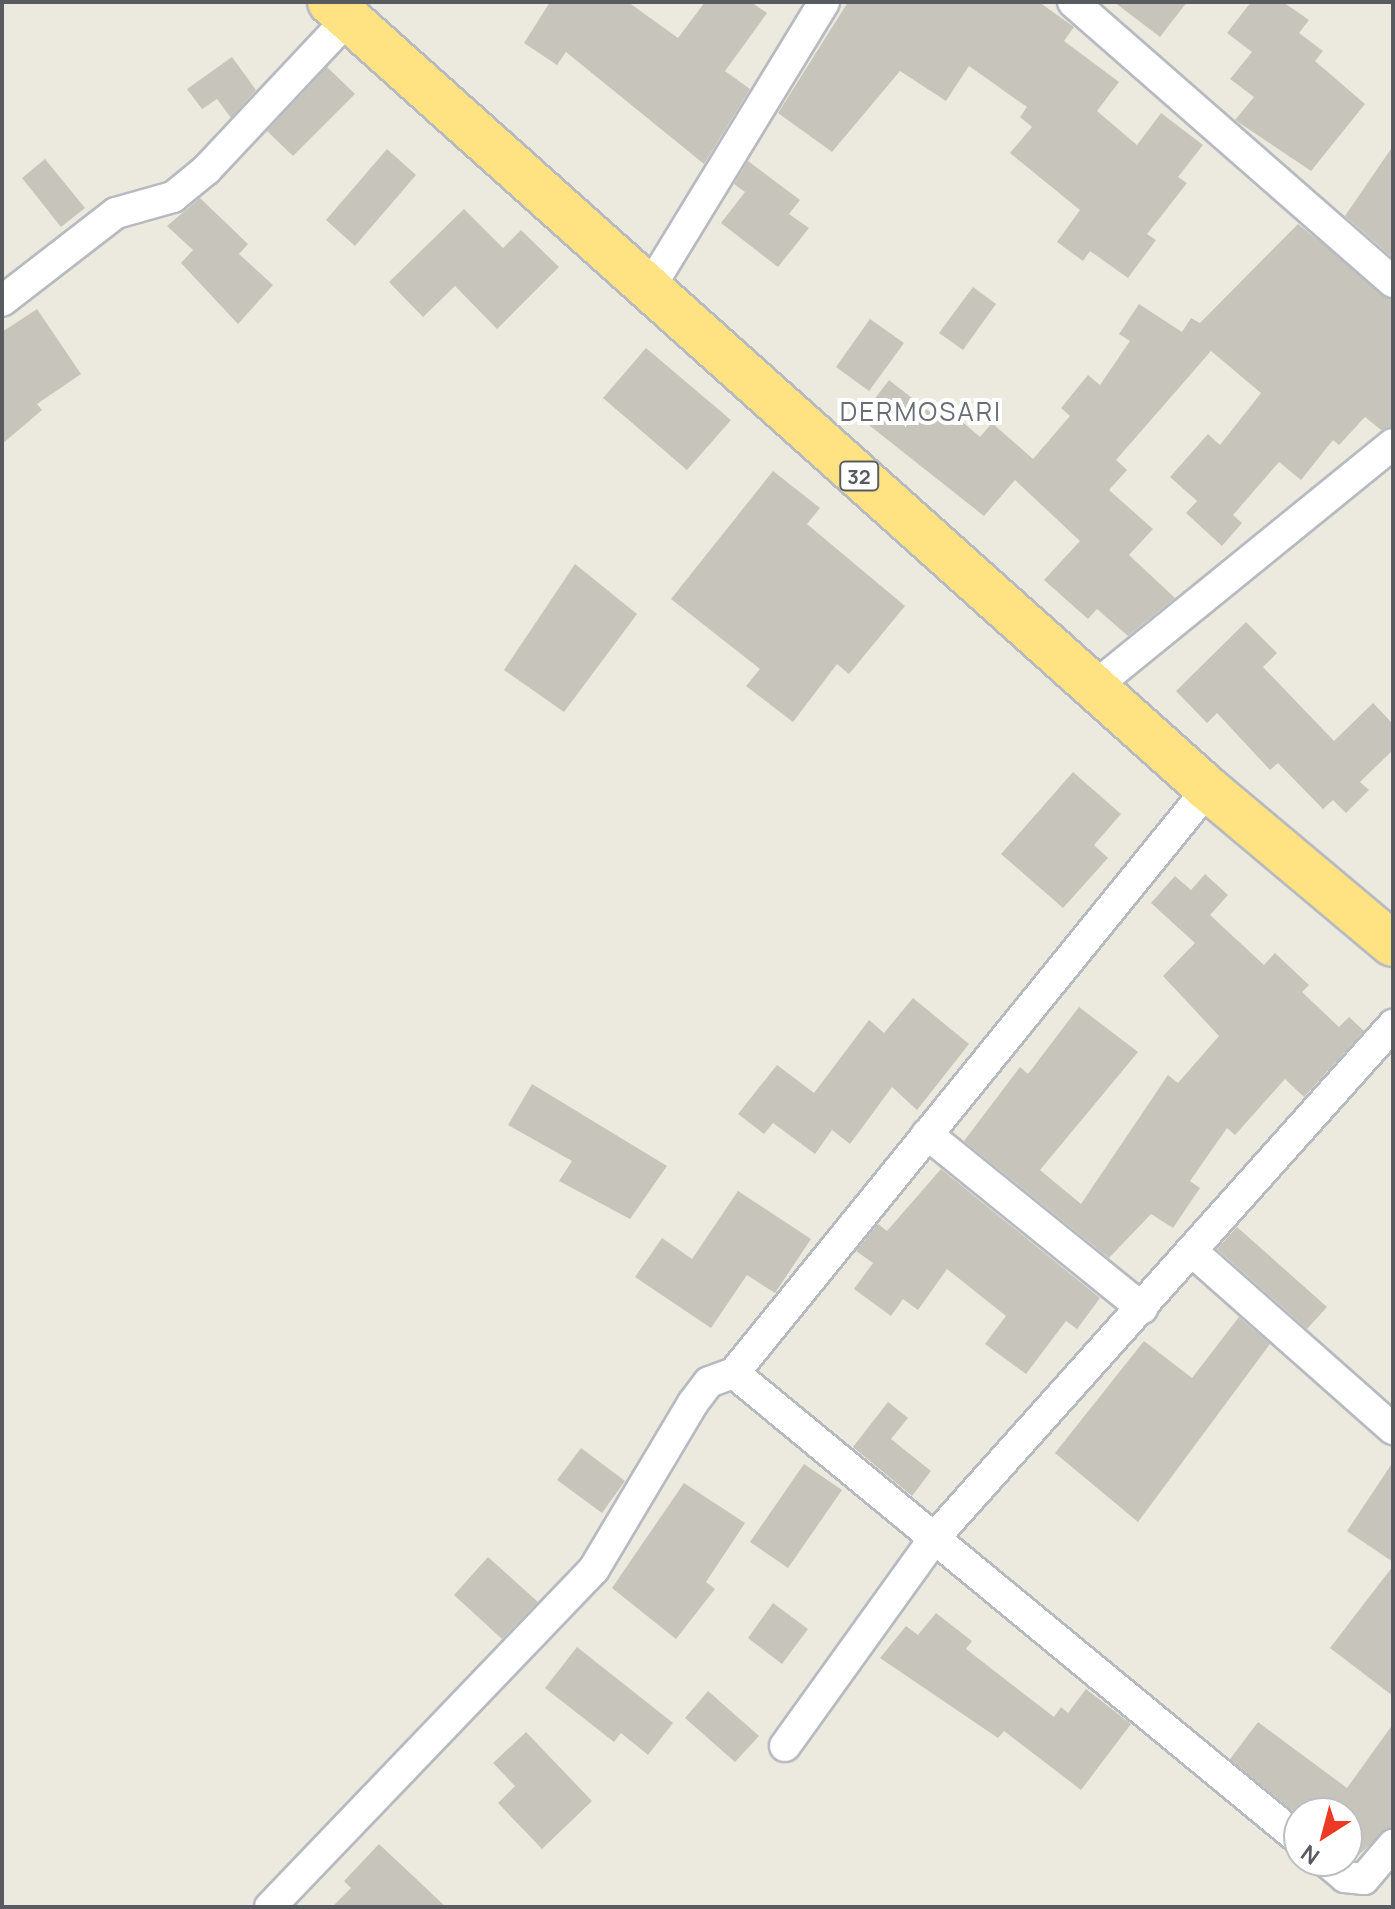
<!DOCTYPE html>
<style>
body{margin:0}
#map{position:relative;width:1395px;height:1909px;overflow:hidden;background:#eceadf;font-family:Manrope,sans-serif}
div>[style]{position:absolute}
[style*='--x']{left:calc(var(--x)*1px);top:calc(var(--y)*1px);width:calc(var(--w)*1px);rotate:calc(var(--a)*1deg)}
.building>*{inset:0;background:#c7c4bc}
.roads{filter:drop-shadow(2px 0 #b7babf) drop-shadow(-2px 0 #b7babf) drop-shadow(0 2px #b7babf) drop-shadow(0 -2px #b7babf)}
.street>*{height:30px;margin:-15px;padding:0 15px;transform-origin:15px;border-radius:15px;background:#fff}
.highway>*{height:44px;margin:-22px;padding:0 22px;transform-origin:22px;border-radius:22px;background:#ffe383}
span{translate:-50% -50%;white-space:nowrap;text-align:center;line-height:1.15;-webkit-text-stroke:8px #fff;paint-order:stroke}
.shield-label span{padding:2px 6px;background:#fff;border:2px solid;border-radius:6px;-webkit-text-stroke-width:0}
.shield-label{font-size:20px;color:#585c61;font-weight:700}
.quarter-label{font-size:26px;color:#696e73;letter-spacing:2px}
.frame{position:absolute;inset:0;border:4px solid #585c61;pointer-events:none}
.north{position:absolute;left:1283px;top:1797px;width:80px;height:80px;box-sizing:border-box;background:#fff;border:2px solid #bcbec0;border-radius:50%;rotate:216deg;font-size:22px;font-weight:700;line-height:32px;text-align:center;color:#585c61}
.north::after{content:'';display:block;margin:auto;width:28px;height:36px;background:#ed3a24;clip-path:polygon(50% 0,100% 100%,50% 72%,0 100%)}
</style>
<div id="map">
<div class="building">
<div style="clip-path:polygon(550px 2px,628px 2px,678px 38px,705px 2px,751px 2px,767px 13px,725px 71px,750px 89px,704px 164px,566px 52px,557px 65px,524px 43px)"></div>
<div style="clip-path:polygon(848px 2px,1039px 2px,1074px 27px,1064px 41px,1119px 82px,1097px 111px,1137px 145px,1161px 113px,1203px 145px,1178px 177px,1187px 183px,1147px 234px,1156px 240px,1128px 278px,1090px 251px,1083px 261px,1057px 242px,1080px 210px,1010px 153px,1032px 127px,1020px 117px,1027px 107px,969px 66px,946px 101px,900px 71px,832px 152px,778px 113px)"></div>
<div style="clip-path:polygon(1114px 2px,1187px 2px,1160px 37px)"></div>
<div style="clip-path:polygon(1251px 2px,1283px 2px,1309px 20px,1299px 33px,1323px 51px,1315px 61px,1365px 104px,1311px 171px,1235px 120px,1254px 97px,1230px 79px,1252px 52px,1227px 33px)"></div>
<div style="clip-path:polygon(232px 57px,256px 90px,231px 118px,217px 99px,202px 109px,187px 89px)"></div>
<div style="clip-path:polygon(327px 67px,355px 94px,293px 156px,267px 131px)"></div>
<div style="clip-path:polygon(1393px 146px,1393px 258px,1345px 216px)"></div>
<div style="clip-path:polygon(387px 149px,416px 175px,355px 246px,326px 220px)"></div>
<div style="clip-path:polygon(45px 159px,85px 208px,61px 227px,22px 178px)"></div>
<div style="clip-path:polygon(748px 161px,800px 200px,789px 214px,809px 228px,778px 267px,721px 223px,745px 192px,734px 184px)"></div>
<div style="clip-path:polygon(200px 198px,248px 244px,239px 254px,273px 285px,238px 324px,181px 263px,193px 250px,167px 226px)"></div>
<div style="clip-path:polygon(464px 209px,503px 248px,521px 230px,559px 267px,497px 329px,455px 286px,423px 317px,389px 282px)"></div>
<div style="clip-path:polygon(1298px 224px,1393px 300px,1393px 426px,1381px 430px,1365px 417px,1339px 445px,1333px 440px,1301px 480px,1279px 462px,1233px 515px,1242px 523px,1222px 546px,1186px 513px,1197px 501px,1170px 477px,1208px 434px,1220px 445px,1261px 393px,1211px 351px,1116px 460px,1127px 470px,1109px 490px,1153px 529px,1129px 555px,1175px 598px,1128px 636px,1097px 609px,1088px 619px,1044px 580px,1080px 541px,1015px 480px,984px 516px,860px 418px,889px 380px,930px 412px,939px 402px,980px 437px,992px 423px,1033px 459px,1070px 416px,1061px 408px,1088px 375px,1100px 385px,1130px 341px,1119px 334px,1139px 304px,1182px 332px,1191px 318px,1200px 323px)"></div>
<div style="clip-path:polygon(973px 287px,996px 304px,963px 350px,939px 333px)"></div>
<div style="clip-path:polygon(37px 309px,81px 374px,37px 404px,42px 410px,2px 444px,2px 332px)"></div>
<div style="clip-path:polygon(870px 319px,904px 343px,869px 391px,836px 367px)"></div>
<div style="clip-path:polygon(646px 348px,731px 420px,687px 470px,603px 398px)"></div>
<div style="clip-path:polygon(773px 471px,820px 508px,807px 524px,905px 606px,849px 674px,837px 664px,793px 722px,746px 686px,760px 669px,671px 599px)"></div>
<div style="clip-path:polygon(575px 564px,637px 614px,564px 712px,504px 670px)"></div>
<div style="clip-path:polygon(1246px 622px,1277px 653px,1263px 667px,1334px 741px,1373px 703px,1393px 724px,1393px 750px,1360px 782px,1369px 790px,1346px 813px,1333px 800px,1323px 809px,1278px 763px,1270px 770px,1217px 713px,1207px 723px,1176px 691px)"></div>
<div style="clip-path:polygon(1073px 772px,1121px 814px,1094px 845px,1108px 858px,1063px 908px,1001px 854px)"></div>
<div style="clip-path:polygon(1205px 874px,1228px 895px,1210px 915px,1264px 965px,1275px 953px,1309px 985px,1302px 992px,1339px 1027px,1349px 1017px,1364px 1031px,1304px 1097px,1285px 1079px,1235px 1135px,1227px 1128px,1190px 1181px,1200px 1188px,1173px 1228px,1151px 1214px,1109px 1258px,964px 1141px,1020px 1067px,1028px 1074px,1079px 1007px,1138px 1052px,1040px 1170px,1081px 1204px,1168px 1075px,1178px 1083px,1219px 1036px,1163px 976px,1195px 943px,1151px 903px,1175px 876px,1191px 890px)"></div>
<div style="clip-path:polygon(913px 998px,969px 1044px,917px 1110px,892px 1087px,850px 1144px,832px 1130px,815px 1154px,773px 1123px,764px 1134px,738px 1114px,777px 1065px,814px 1093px,869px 1020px,884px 1033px)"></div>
<div style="clip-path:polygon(532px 1084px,667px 1166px,630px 1219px,559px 1181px,572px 1161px,508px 1125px)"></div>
<div style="clip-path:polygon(941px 1169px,1100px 1298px,1077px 1329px,1066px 1321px,1026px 1374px,985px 1344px,1006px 1316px,947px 1269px,918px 1310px,903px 1299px,891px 1316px,854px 1289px,873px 1263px,856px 1251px,878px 1224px,887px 1231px)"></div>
<div style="clip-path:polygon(738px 1191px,811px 1239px,775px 1293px,747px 1275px,711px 1328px,635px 1277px,662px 1238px,692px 1259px)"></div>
<div style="clip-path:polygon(1237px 1227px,1327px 1307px,1307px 1329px,1217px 1249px)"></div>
<div style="clip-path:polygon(1239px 1317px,1270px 1344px,1138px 1522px,1055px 1453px,1144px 1341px,1192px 1378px)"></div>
<div style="clip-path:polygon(888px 1402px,908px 1418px,891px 1439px,931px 1471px,912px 1496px,853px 1447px)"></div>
<div style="clip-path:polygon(581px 1448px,625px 1481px,602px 1513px,557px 1480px)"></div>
<div style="clip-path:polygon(1393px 1462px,1393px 1562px,1347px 1531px)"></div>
<div style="clip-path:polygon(804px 1464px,842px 1490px,788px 1568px,750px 1542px)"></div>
<div style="clip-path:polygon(684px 1483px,745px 1523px,706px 1582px,715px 1589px,676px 1639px,612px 1588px)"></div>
<div style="clip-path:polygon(488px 1557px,538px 1602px,502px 1639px,454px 1595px)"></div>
<div style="clip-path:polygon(1393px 1566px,1393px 1696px,1330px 1648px)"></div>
<div style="clip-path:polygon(773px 1603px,808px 1629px,782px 1664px,748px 1638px)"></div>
<div style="clip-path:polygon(936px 1613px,972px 1641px,966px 1649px,1054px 1717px,1061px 1707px,1068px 1713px,1086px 1689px,1131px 1724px,1081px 1790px,1004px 1731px,998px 1738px,880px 1658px,906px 1626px,918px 1635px)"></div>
<div style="clip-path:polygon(577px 1647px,673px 1723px,648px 1755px,621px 1733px,614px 1742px,545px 1688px)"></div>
<div style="clip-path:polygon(708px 1691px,759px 1736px,735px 1762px,685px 1718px)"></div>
<div style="clip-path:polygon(1258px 1722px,1347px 1788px,1393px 1724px,1391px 1828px,1352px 1860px,1347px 1813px,1299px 1816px,1230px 1759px)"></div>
<div style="clip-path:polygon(526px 1732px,592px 1801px,542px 1849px,498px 1803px,515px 1786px,493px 1763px)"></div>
<div style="clip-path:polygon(379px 1844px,446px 1907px,332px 1907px,351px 1888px,344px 1881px)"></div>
</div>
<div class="roads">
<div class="street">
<div style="--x:1073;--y:2;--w:425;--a:41.2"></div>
<div style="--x:649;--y:289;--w:336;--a:-58.6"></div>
<div style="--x:2;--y:301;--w:144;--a:-37.7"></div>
<div style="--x:116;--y:213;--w:59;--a:-15.7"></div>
<div style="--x:173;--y:197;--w:43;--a:-39.3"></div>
<div style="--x:206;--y:170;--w:207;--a:-46.8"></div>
<div style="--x:1094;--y:687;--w:385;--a:-39.1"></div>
<div style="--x:927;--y:1134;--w:277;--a:39"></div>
<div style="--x:1194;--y:1253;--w:266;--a:41.5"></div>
<div style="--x:734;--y:1373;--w:752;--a:-50.94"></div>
<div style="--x:785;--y:1746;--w:259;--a:-54.3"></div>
<div style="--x:936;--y:1536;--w:686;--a:-48.19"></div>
<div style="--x:1326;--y:1861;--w:25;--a:40"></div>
<div style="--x:1345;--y:1877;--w:19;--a:6"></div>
<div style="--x:1364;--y:1879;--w:45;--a:-49.5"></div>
<div style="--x:270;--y:1907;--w:468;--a:-46.2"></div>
<div style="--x:594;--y:1569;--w:193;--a:-59.2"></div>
<div style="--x:693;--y:1403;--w:26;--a:-53"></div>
<div style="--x:709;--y:1382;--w:27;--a:-20"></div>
<div style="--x:734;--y:1373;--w:732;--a:39.52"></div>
</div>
<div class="highway">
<div style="--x:330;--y:2;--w:1179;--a:41.87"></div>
<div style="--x:1208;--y:789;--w:241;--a:40"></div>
</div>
</div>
<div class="shield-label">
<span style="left:859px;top:476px">32</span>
</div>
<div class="quarter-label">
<span style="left:921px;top:412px">DERMOSARI</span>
</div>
<div class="frame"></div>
<div class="north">N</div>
</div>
